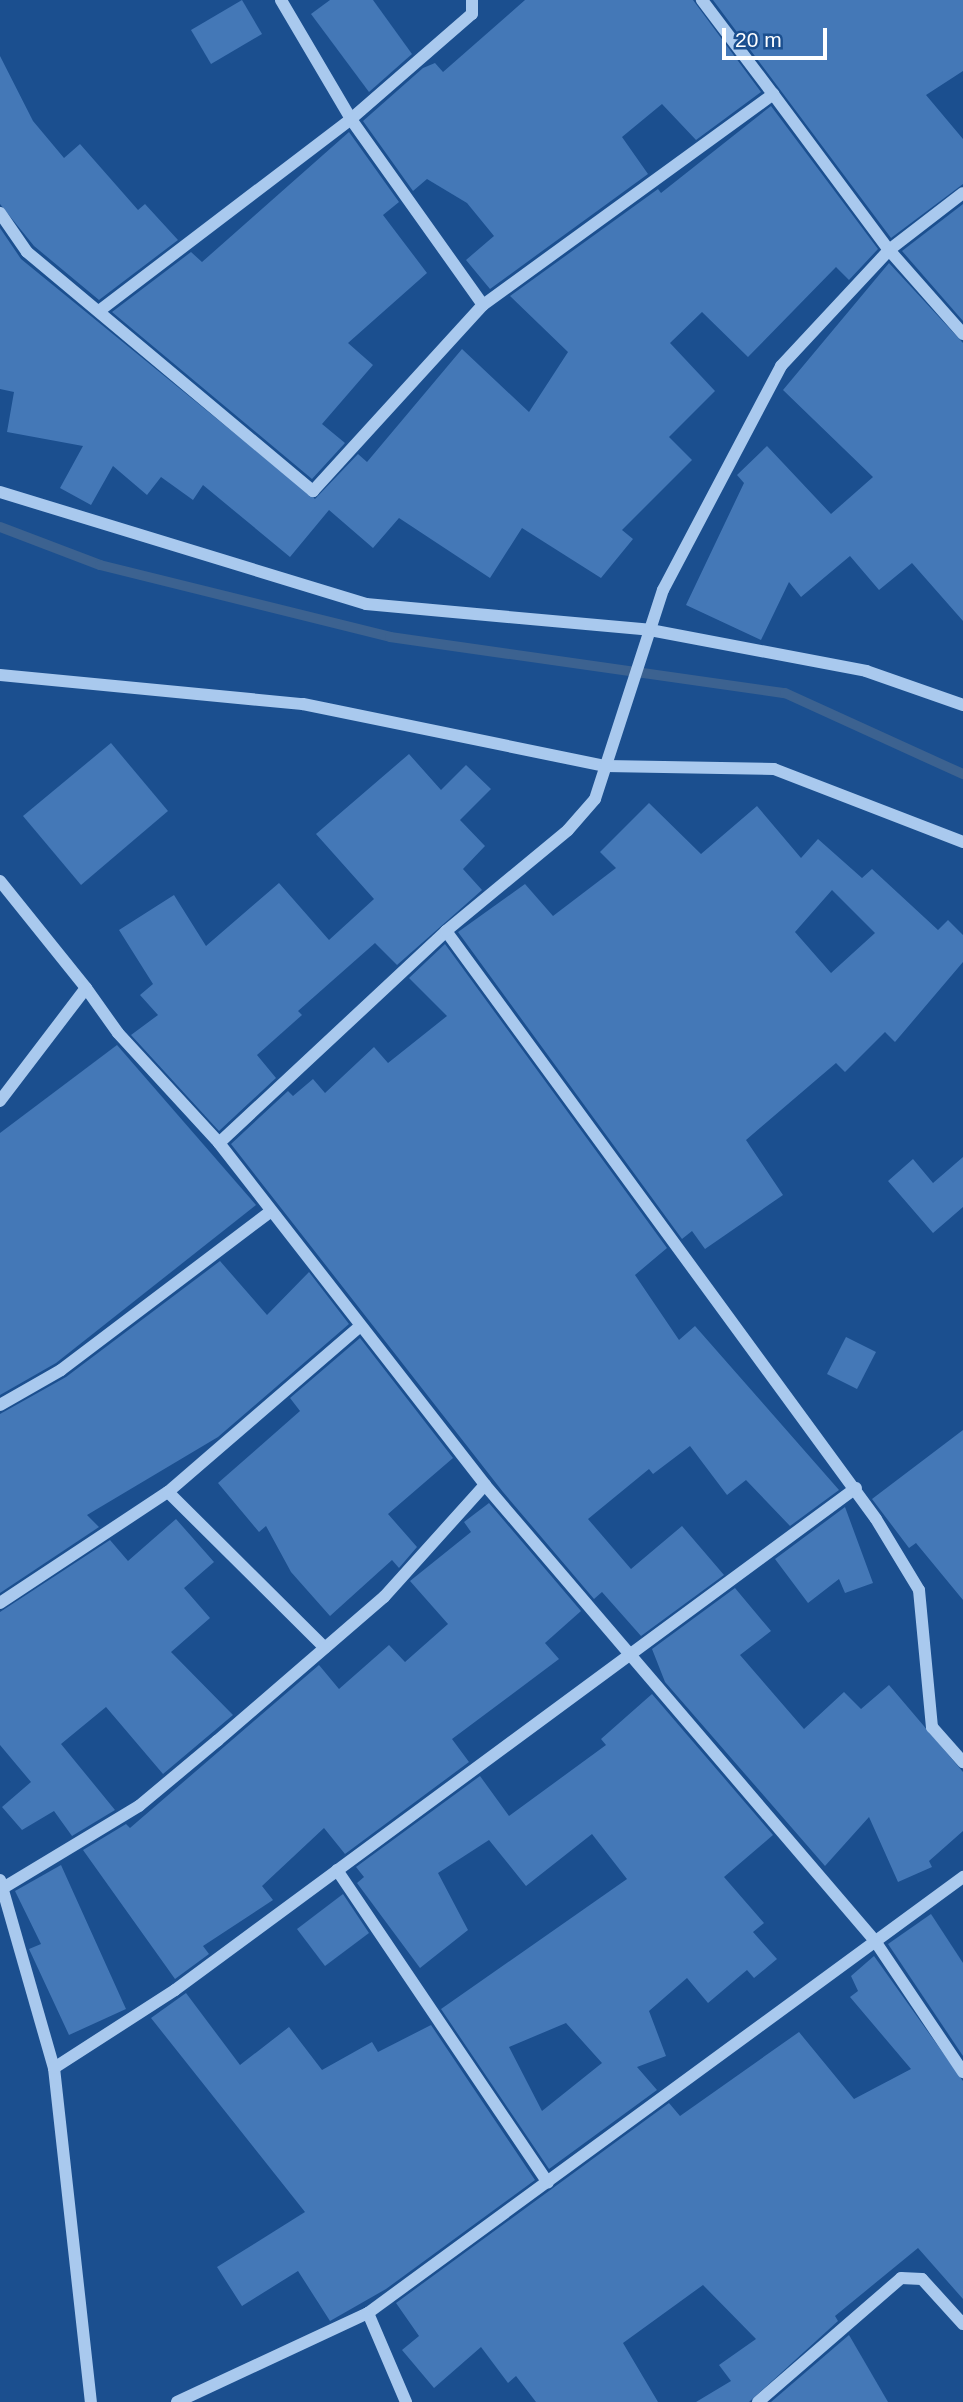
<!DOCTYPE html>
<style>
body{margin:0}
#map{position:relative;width:963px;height:2402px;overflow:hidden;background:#1b4f8f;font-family:Arial,sans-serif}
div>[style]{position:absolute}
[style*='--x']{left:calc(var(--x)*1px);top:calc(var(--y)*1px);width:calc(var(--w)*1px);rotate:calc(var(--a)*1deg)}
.stream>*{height:10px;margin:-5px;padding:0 5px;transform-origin:5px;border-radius:5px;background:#3c6290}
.building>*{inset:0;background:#4478b7}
.minor>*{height:12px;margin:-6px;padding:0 6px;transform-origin:6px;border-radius:6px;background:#a9c9ee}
span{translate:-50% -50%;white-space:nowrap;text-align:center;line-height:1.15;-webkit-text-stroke:7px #1b4f8f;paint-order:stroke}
.scale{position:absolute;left:722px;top:28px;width:105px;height:32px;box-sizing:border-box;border:4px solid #fff;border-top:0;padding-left:9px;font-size:21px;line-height:24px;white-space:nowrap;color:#fff;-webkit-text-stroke:5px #1b4f8f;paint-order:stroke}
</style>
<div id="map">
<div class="stream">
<div style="--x:0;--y:527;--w:107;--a:20.8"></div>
<div style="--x:100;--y:565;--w:299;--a:13.9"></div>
<div style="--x:390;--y:637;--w:399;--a:8.1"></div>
<div style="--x:785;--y:693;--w:196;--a:24.5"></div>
</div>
<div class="building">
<div style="clip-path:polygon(242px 0,262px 34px,211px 64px,191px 30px)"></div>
<div style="clip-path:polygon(330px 0,373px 0,412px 54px,369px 92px,311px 14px)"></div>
<div style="clip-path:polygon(525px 0,693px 0,761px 92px,696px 140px,662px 104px,622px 137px,648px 174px,490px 289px,466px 260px,494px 236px,467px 203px,427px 179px,413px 191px,363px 121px,423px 68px,435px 63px,443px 72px)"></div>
<div style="clip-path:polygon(713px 0,963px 0,963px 71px,926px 95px,963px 139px,963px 184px,891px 238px)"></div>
<div style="clip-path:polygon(0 56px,33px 121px,64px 158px,80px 144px,138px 210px,145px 204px,178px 240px,99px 300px,34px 246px,0 204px)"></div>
<div style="clip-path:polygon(771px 106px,878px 249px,849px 280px,836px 267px,748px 357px,702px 312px,670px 343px,715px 391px,669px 437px,692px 460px,622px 530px,633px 539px,601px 578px,522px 528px,490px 578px,399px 518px,373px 548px,329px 510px,290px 557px,203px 485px,193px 500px,161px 477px,147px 495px,113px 466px,91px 505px,60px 488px,83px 446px,7px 432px,14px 392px,0 389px,0 228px,21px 259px,315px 499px,358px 454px,367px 462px,462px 349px,529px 412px,568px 352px,510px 296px,658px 189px,661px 193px)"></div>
<div style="clip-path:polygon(349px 132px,399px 202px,383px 215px,427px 273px,348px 343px,373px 365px,322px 424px,345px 443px,312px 479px,112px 312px,191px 252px,202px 262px)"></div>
<div style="clip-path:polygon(963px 204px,963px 321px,902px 251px)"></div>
<div style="clip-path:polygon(889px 263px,963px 343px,963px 621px,912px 563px,879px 590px,850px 556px,801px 597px,789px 582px,761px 640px,686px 605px,744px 483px,737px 475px,767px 446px,831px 514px,873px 477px,783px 390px)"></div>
<div style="clip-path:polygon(111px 743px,168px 811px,81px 885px,23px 816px)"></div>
<div style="clip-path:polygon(409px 754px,441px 790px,466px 765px,491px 789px,460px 820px,485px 846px,463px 869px,482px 890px,397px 965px,375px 943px,298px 1011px,302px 1015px,257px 1055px,276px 1078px,219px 1131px,131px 1035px,158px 1015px,140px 995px,153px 984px,119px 930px,174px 895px,206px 946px,279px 883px,329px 940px,374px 899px,316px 834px)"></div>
<div style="clip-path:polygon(evenodd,649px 803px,701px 854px,757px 806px,801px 858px,818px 839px,862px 878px,872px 869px,938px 930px,948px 920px,963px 935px,963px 962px,895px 1042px,885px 1032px,845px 1072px,836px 1063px,746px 1140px,783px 1195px,705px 1249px,692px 1231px,682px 1239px,458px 932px,525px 884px,553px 916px,616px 868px,600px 852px,649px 803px,832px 890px,875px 933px,831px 973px,795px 932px,832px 890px)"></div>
<div style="clip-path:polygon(445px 944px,667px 1248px,635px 1275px,679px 1340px,695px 1326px,839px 1490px,790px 1526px,746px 1480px,727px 1495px,690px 1446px,653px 1474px,649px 1469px,588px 1519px,631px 1569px,682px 1526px,724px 1575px,641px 1636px,602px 1592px,594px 1599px,503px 1492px,231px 1144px,288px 1091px,293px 1096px,313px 1079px,325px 1093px,374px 1047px,388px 1063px,447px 1016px,409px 978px)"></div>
<div style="clip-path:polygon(117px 1045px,256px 1205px,56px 1363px,0 1395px,0 1133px)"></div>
<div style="clip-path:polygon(963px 1157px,963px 1207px,933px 1233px,888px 1181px,913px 1159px,933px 1183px)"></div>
<div style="clip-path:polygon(220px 1261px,267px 1315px,309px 1272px,349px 1324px,218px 1437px,87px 1515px,99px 1527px,0 1593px,0 1414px,66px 1377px)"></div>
<div style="clip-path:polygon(846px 1337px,876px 1352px,857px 1389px,827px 1374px)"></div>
<div style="clip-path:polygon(360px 1338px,453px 1458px,388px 1514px,417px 1547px,399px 1568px,392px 1560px,330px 1616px,291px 1572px,266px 1526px,259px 1532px,218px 1483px,300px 1411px,290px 1398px)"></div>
<div style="clip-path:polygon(963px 1430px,963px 1600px,916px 1543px,909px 1548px,872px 1499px)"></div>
<div style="clip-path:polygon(489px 1503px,581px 1611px,545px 1643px,559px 1659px,452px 1739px,469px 1762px,345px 1854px,324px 1828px,262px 1886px,273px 1900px,203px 1946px,209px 1954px,175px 1979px,83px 1850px,126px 1824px,130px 1828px,319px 1665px,339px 1689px,389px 1645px,405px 1662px,448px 1624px,410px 1581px,471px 1532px,464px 1522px)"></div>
<div style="clip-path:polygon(845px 1507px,873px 1583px,845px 1593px,839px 1579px,808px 1603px,775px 1559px)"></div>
<div style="clip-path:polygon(176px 1519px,214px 1562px,184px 1588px,210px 1618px,171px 1652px,233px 1715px,163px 1774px,106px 1707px,61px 1744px,115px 1810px,72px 1836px,54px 1811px,22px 1830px,2px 1807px,31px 1782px,0 1745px,0 1612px,110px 1540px,128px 1561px)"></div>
<div style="clip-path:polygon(735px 1588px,771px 1631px,740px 1655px,804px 1729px,844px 1692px,861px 1709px,889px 1685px,963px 1772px,963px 1831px,929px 1861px,932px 1867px,898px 1882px,869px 1817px,825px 1866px,665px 1682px,652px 1649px)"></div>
<div style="clip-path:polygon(evenodd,652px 1694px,773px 1835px,724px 1877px,764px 1923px,753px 1932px,777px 1959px,754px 1978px,747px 1970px,708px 2003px,687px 1978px,649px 2011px,666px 2056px,637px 2067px,657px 2090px,549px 2169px,441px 2009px,627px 1879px,592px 1834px,526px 1886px,489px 1840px,438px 1873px,468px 1930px,420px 1968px,357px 1883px,364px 1877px,356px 1867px,480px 1776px,509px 1816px,606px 1745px,601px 1739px,652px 1694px,566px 2023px,602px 2063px,542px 2111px,509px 2047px,566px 2023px)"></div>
<div style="clip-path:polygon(61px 1865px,126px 2009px,69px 2035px,29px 1949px,41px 1944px,15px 1891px)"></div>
<div style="clip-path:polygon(343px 1894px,369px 1933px,325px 1966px,297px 1929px)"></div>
<div style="clip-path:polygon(931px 1914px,963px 1963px,963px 2056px,888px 1944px)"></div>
<div style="clip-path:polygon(874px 1956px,963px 2081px,963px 2299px,918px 2248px,835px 2316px,838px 2321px,749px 2402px,696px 2402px,731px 2381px,719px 2365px,756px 2339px,703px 2285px,623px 2343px,658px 2402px,536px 2402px,516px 2376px,508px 2383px,481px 2347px,434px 2388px,402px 2350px,419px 2336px,396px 2303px,669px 2103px,680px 2116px,799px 2032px,854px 2099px,911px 2069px,850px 1997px,858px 1991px,851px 1976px)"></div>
<div style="clip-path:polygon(186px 1993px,240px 2065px,289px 2027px,322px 2070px,372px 2042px,378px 2052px,431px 2025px,535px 2180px,386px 2289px,330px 2321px,298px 2271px,242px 2306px,217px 2267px,305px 2212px,151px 2018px)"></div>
<div style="clip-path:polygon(849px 2335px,888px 2402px,771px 2402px)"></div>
</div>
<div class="minor">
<div style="--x:773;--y:94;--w:194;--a:53.4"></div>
<div style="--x:889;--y:250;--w:93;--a:-37.6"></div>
<div style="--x:0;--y:213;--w:47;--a:55.3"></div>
<div style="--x:27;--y:252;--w:373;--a:39.9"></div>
<div style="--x:313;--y:491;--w:252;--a:-47.6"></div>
<div style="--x:483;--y:305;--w:228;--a:-125.4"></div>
<div style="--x:351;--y:119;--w:138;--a:-120.5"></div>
<div style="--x:483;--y:305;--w:359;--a:-36"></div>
<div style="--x:773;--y:94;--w:118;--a:-127.1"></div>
<div style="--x:99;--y:311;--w:317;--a:-37.3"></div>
<div style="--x:351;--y:119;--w:160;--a:-41"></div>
<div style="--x:472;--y:14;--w:14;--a:-90"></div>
<div style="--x:0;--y:492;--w:383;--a:17"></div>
<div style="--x:366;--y:604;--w:285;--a:5.2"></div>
<div style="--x:650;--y:630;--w:220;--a:10.7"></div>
<div style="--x:866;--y:671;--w:103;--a:19.3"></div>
<div style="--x:0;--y:675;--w:304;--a:5.5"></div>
<div style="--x:303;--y:704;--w:309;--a:11.6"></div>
<div style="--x:606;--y:766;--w:168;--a:1"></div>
<div style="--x:774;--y:769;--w:203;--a:21.1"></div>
<div style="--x:0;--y:881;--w:137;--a:51.2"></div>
<div style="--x:86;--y:988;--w:142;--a:127.3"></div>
<div style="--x:446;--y:931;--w:728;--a:53.82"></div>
<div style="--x:876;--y:1519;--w:83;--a:58.8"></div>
<div style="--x:919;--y:1590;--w:138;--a:84.6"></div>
<div style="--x:932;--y:1727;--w:47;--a:48.5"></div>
<div style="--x:86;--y:988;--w:55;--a:54.6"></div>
<div style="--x:118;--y:1033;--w:149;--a:47.4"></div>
<div style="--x:219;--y:1143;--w:433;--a:52.1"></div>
<div style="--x:485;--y:1485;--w:600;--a:49.46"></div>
<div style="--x:875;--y:1941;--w:158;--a:56.1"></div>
<div style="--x:219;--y:1143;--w:311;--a:-43"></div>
<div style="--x:446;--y:931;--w:158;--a:-39.6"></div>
<div style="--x:568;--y:830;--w:41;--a:-48.9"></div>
<div style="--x:595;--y:799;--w:220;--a:-72"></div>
<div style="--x:663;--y:590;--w:253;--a:-62.2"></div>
<div style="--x:781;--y:366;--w:158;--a:-47"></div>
<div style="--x:889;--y:250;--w:112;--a:48.6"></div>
<div style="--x:0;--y:1405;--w:70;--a:-29.8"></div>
<div style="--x:61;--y:1370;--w:263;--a:-37.1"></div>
<div style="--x:168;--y:1492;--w:221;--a:44.8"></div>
<div style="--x:0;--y:1603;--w:201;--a:-33.5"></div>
<div style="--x:168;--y:1492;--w:251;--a:-40.8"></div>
<div style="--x:337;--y:1870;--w:377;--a:56"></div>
<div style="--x:0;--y:1880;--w:196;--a:74"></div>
<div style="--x:54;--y:2068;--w:336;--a:83.7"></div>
<div style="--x:3;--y:1888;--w:159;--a:-31.1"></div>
<div style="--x:139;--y:1806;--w:102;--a:-39.8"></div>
<div style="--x:217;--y:1741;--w:221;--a:-40.8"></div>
<div style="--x:384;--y:1597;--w:151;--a:-48"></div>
<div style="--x:54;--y:2068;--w:144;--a:-32.8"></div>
<div style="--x:175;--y:1990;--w:846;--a:-36.4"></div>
<div style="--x:368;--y:2313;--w:97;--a:66.9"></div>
<div style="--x:177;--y:2402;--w:211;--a:-25"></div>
<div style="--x:368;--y:2313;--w:738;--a:-36.23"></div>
<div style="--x:758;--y:2402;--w:189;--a:-40.9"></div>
<div style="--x:901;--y:2278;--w:21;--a:3"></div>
<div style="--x:922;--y:2279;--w:61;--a:47.7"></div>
</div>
<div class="scale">20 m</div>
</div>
